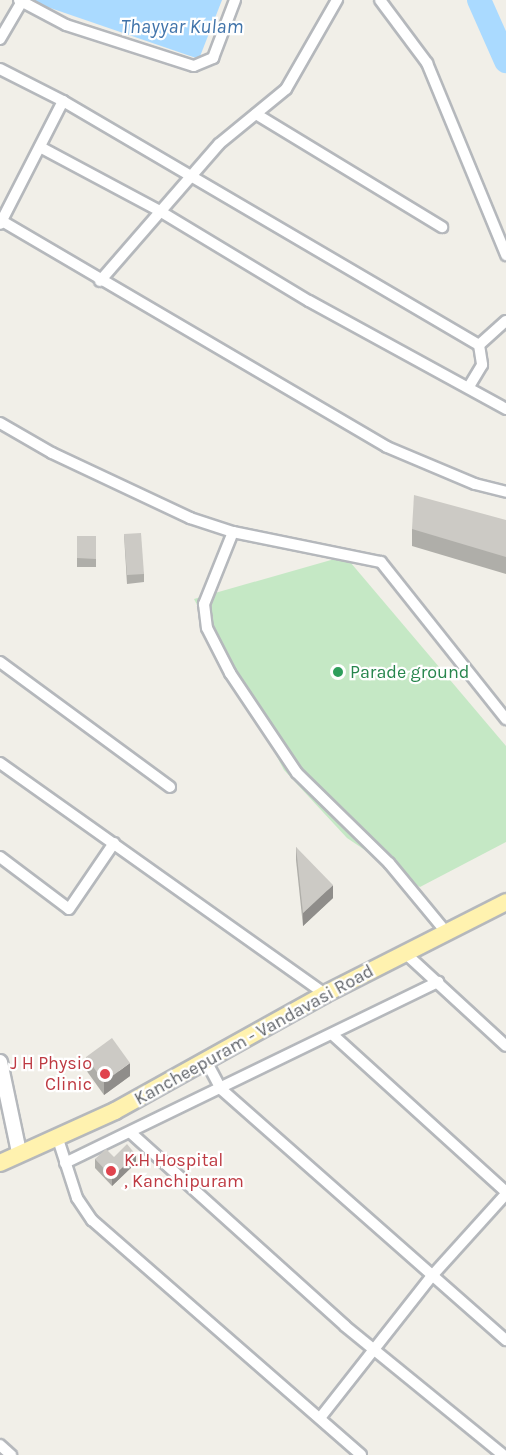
<!DOCTYPE html>
<style>
body{margin:0}
#map{position:relative;width:506px;height:1455px;overflow:hidden;background:#f1efe8;font-family:Karla,sans-serif}
div>[style]{position:absolute}
[style*='--x']{left:calc(var(--x)*1px);top:calc(var(--y)*1px);width:calc(var(--w)*1px);rotate:calc(var(--a)*1deg)}
.green>*{inset:0;background:#c5e8c5}
.water>*{inset:0;background:#aadaff}
.river>*{height:24px;margin:-12px;padding:0 12px;transform-origin:12px;border-radius:12px;background:#aadaff}
.roads{filter:drop-shadow(2px 0 #b5b8bc) drop-shadow(-2px 0 #b5b8bc) drop-shadow(0 2px #b5b8bc) drop-shadow(0 -2px #b5b8bc)}
.minor>*{height:10px;margin:-5px;padding:0 5px;transform-origin:5px;border-radius:5px;background:#fff}
.tertiary>*{height:14px;margin:-7px;padding:0 7px;transform-origin:7px;border-radius:7px;background:#fff}
.primary>*{height:16px;margin:-8px;padding:0 8px;transform-origin:8px;border-radius:8px;background:#fff2af}
.wall>*{inset:0;background:#afaea9}
.shaded-wall>*{inset:0;background:#8f8d8a}
.building>*{inset:0;background:#cccac5}
.dots>*{width:16px;height:16px;translate:-50% -50%;box-sizing:border-box;border:3px solid #fff;border-radius:50%}
span{translate:-50% -50%;white-space:nowrap;text-align:center;line-height:1.15;-webkit-text-stroke:4.5px #fff;paint-order:stroke}
.leisure-label{font-size:18px;color:#27864d}
.left{translate:0 -50%;text-align:left}
.street-label{font-size:18px;color:#5f6368}
.health-label{font-size:18px;color:#be3a42}
.right{translate:-100% -50%;text-align:right}
.water-label{font-size:20px;color:#4174aa;font-style:italic}
</style>
<div id="map">
<div class="green">
<div style="clip-path:polygon(345px 556px,506px 746px,506px 842px,420px 887px,347px 838px,284px 770px,194px 599px)"></div>
</div>
<div class="water">
<div style="clip-path:polygon(27px 0,222px 0,199px 59px)"></div>
</div>
<div class="river">
<div style="--x:479;--y:0;--w:67;--a:66.1"></div>
</div>
<div class="roads">
<div class="minor">
<div style="--x:19;--y:0;--w:53;--a:28"></div>
<div style="--x:66;--y:25;--w:134;--a:17.8"></div>
<div style="--x:194;--y:66;--w:21;--a:-23"></div>
<div style="--x:213;--y:58;--w:62;--a:-69.2"></div>
<div style="--x:380;--y:0;--w:79;--a:53.3"></div>
<div style="--x:427;--y:63;--w:208;--a:67.6"></div>
<div style="--x:0;--y:39;--w:42;--a:-59.7"></div>
<div style="--x:0;--y:69;--w:71;--a:26.9"></div>
<div style="--x:63;--y:101;--w:138;--a:117.1"></div>
<div style="--x:63;--y:101;--w:482;--a:30.4"></div>
<div style="--x:479;--y:345;--w:20;--a:81"></div>
<div style="--x:482;--y:365;--w:26;--a:121"></div>
<div style="--x:256;--y:114;--w:218;--a:31.3"></div>
<div style="--x:40;--y:147;--w:134;--a:28.1"></div>
<div style="--x:158;--y:210;--w:176;--a:31.1"></div>
<div style="--x:309;--y:301;--w:225;--a:28.7"></div>
<div style="--x:2;--y:221;--w:446;--a:30.4"></div>
<div style="--x:387;--y:447;--w:95;--a:22.8"></div>
<div style="--x:475;--y:484;--w:32;--a:14"></div>
<div style="--x:100;--y:281;--w:181;--a:-49"></div>
<div style="--x:219;--y:144;--w:87;--a:-39.4"></div>
<div style="--x:286;--y:89;--w:103;--a:-60.2"></div>
<div style="--x:479;--y:345;--w:36;--a:-42"></div>
<div style="--x:0;--y:423;--w:60;--a:30"></div>
<div style="--x:52;--y:453;--w:153;--a:25.2"></div>
<div style="--x:190;--y:518;--w:45;--a:18"></div>
<div style="--x:233;--y:532;--w:151;--a:11.5"></div>
<div style="--x:381;--y:562;--w:201;--a:51.5"></div>
<div style="--x:233;--y:532;--w:78;--a:111.9"></div>
<div style="--x:204;--y:604;--w:24;--a:83"></div>
<div style="--x:207;--y:628;--w:51;--a:62.9"></div>
<div style="--x:230;--y:673;--w:120;--a:56.2"></div>
<div style="--x:297;--y:773;--w:129;--a:44.4"></div>
<div style="--x:389;--y:863;--w:89;--a:50.4"></div>
<div style="--x:0;--y:662;--w:211;--a:36.3"></div>
<div style="--x:0;--y:763;--w:399;--a:35.4"></div>
<div style="--x:0;--y:857;--w:86;--a:37"></div>
<div style="--x:69;--y:909;--w:80;--a:-55.7"></div>
<div style="--x:405;--y:953;--w:137;--a:42.6"></div>
<div style="--x:333;--y:1035;--w:234;--a:42.2"></div>
<div style="--x:205;--y:1059;--w:34;--a:62"></div>
<div style="--x:221;--y:1089;--w:380;--a:41.4"></div>
<div style="--x:131;--y:1133;--w:288;--a:42"></div>
<div style="--x:345;--y:1326;--w:204;--a:39.2"></div>
<div style="--x:57;--y:1136;--w:65;--a:72.1"></div>
<div style="--x:77;--y:1198;--w:27;--a:56"></div>
<div style="--x:92;--y:1220;--w:357;--a:41.1"></div>
<div style="--x:65;--y:1163;--w:415;--a:-25.9"></div>
<div style="--x:320;--y:1418;--w:179;--a:-51.8"></div>
<div style="--x:431;--y:1277;--w:112;--a:-47.9"></div>
<div style="--x:0;--y:1445;--w:15;--a:42"></div>
</div>
<div class="tertiary">
<div style="--x:0;--y:1062;--w:92;--a:78.1"></div>
</div>
<div class="primary">
<div style="--x:0;--y:1163;--w:126;--a:-24.3"></div>
<div style="--x:115;--y:1111;--w:240;--a:-29.1"></div>
<div style="--x:325;--y:994;--w:203;--a:-26.9"></div>
</div>
</div>
<div class="wall">
<div style="clip-path:polygon(506px 520px,506px 574px,412px 546px,412px 529px)"></div>
<div style="clip-path:polygon(124px 534px,144px 574px,144px 582px,127px 584px)"></div>
<div style="clip-path:polygon(77px 536px,96px 536px,96px 567px,77px 567px)"></div>
<div style="clip-path:polygon(296px 847px,333px 898px,303px 926px,296px 860px)"></div>
<div style="clip-path:polygon(86px 1057px,130px 1076px,104px 1095px,86px 1070px)"></div>
<div style="clip-path:polygon(114px 1157px,136px 1163px,112px 1186px,95px 1168px,95px 1159px)"></div>
</div>
<div class="shaded-wall">
<div style="clip-path:polygon(333px 885px,333px 898px,303px 926px,303px 913px)"></div>
<div style="clip-path:polygon(130px 1063px,130px 1076px,104px 1095px,104px 1082px)"></div>
<div style="clip-path:polygon(136px 1155px,136px 1163px,112px 1186px,112px 1177px)"></div>
</div>
<div class="building">
<div style="clip-path:polygon(414px 495px,506px 520px,506px 557px,412px 529px)"></div>
<div style="clip-path:polygon(141px 533px,144px 574px,127px 575px,124px 534px)"></div>
<div style="clip-path:polygon(77px 536px,96px 536px,96px 559px,77px 558px)"></div>
<div style="clip-path:polygon(296px 847px,333px 885px,303px 913px)"></div>
<div style="clip-path:polygon(112px 1038px,130px 1063px,104px 1082px,86px 1057px)"></div>
<div style="clip-path:polygon(127px 1144px,136px 1155px,112px 1177px,95px 1159px,106px 1149px,114px 1157px)"></div>
</div>
<div class="dots">
<div style="left:338px;top:672px;background:#2e9e5b"></div>
<div style="left:105px;top:1074px;background:#e0444e"></div>
<div style="left:111px;top:1171px;background:#e0444e"></div>
</div>
<div class="leisure-label">
<span class="left" style="left:350px;top:672px">Parade ground</span>
</div>
<div class="street-label">
<span style="left:254px;top:1035px;rotate:-29deg">Kancheepuram - Vandavasi Road</span>
</div>
<div class="health-label">
<span class="right" style="left:92px;top:1074px">J H Physio<br>Clinic</span>
<span class="left" style="left:124px;top:1171px">K.H Hospital<br>, Kanchipuram</span>
</div>
<div class="water-label">
<span style="left:182px;top:26px">Thayyar Kulam</span>
</div>
</div>
